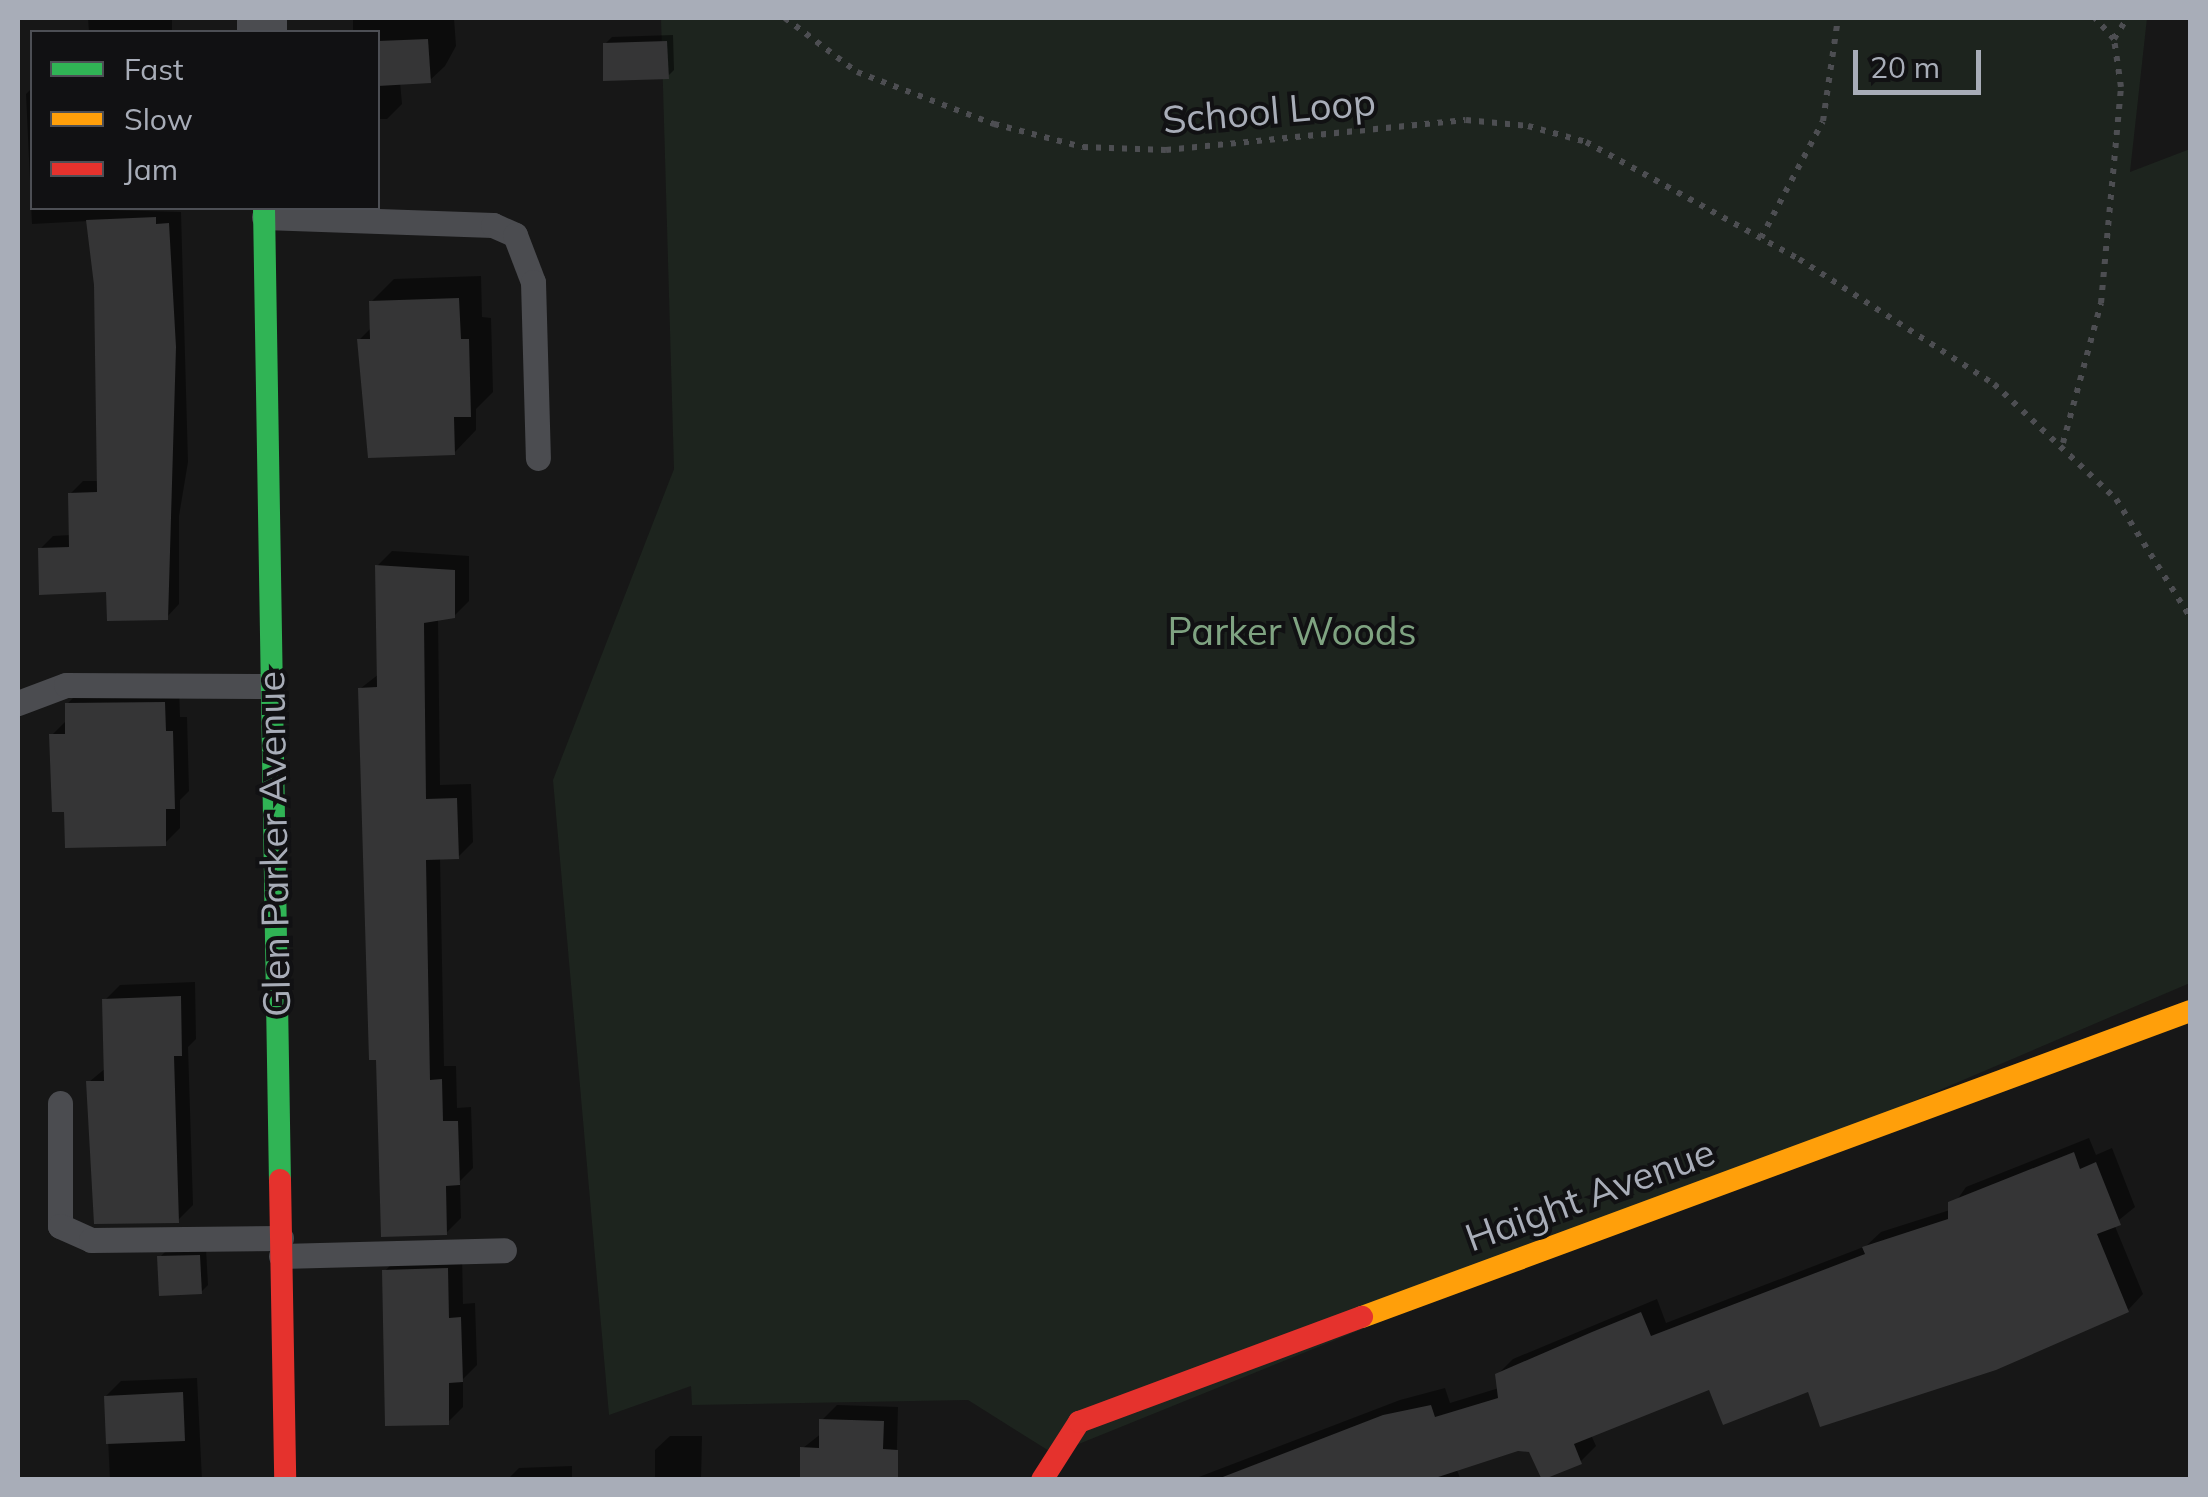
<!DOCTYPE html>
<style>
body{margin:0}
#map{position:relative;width:2208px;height:1497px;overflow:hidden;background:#171717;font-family:Mulish,sans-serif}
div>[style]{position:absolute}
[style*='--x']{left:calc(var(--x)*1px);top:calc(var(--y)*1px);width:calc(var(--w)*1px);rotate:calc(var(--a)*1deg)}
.green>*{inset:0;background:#1d241e}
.shadow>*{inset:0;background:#0007}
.building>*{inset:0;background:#353536}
.path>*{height:6px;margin-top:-3px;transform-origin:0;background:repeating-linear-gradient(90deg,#4d4e52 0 5px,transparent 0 13px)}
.lane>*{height:25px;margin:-12.5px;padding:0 12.5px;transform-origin:12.5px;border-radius:12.5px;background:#4b4c50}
.street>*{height:50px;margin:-25px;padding:0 25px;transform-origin:25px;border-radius:25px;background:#4b4c50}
.fast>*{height:22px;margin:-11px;padding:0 11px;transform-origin:11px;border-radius:11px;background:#30b455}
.slow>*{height:22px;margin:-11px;padding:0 11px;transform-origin:11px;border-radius:11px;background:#ff9f0a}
.jam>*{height:22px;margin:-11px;padding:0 11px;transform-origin:11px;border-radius:11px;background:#e5322d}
span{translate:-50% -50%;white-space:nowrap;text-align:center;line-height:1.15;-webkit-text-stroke:8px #111113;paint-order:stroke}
.street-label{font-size:38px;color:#a8adb8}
.park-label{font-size:38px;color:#7fa381}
.frame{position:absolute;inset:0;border:20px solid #a8adb8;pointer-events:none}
.legend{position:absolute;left:30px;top:30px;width:350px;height:180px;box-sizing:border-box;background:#111113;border:2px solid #4d4f55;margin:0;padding:12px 18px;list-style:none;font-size:30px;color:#a8adb8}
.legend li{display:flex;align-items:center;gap:20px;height:50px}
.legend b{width:50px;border:2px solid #4d4f55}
.scale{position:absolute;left:1853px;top:50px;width:128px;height:45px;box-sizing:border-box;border:5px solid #a8adb8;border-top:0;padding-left:12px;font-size:30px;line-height:35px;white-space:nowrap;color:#a8adb8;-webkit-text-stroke:8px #111113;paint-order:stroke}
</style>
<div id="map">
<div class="green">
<div style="clip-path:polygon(661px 18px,2147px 18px,2130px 172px,2190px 149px,2190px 983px,1703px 1191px,1054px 1454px,968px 1400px,692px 1405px,691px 1386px,609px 1415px,553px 780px,674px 469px)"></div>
</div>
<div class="shadow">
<div style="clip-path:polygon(88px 18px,172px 18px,172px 32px,89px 32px)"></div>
<div style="clip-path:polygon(353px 18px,454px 18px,456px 46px,445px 66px,429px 81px,400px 82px,402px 104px,387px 119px,378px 119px,378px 32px,353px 32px)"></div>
<div style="clip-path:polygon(673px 35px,674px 70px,667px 77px,605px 44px,612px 37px)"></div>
<div style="clip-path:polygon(32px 88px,32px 208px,181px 212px,188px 462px,179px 516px,179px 604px,166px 618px,40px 549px,53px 536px,71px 535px,70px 494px,83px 481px,99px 481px,97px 285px,88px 221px,32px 224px,26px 94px)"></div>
<div style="clip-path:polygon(481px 276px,482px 317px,491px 318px,493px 392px,476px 409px,476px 430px,454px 453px,359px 340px,372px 327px,371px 302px,394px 279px)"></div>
<div style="clip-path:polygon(392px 551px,469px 556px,469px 601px,454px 616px,438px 619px,440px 785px,471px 784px,473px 842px,458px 857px,440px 857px,444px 1066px,456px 1066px,457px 1108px,471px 1107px,473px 1168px,460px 1181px,461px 1218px,446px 1233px,361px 688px,379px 674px,377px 566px)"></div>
<div style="clip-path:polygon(179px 688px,180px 717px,187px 717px,189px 791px,180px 800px,180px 828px,165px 843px,66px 809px,52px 735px,68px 719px,67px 704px,82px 689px)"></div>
<div style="clip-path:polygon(195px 982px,196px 1039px,188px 1047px,193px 1205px,178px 1220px,89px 1082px,107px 1067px,105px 1000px,120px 985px)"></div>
<div style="clip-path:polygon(2089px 1138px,2096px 1155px,2112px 1148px,2135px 1207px,2114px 1224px,2143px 1294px,2128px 1310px,1809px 1388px,1710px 1387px,1591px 1435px,1596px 1446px,1580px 1462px,1518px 1449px,1456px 1468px,1461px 1480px,1191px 1480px,1400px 1400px,1445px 1388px,1450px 1403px,1499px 1388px,1497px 1375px,1513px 1359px,1657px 1299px,1666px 1323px,1866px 1246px,1881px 1232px,1950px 1210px,1966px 1187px)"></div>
<div style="clip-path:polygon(206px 1249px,208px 1285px,201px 1292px,160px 1257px,167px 1250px)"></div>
<div style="clip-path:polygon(462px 1254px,463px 1304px,475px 1303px,477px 1365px,463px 1379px,463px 1407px,448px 1422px,385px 1271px,400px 1255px)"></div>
<div style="clip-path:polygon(197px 1378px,202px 1480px,110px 1480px,106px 1396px,121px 1381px)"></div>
<div style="clip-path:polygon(837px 1405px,898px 1407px,896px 1480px,803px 1448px,822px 1433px,822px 1420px)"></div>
<div style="clip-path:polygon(670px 1436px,702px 1436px,701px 1480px,655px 1480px,655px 1450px)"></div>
<div style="clip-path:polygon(572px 1466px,572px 1480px,507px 1480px,519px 1468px)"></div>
</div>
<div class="building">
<div style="clip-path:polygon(428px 39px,431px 83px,378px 86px,378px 41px)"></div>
<div style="clip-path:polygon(667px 41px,669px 79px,603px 81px,603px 43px)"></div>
<div style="clip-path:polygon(156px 217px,156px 224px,169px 223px,176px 347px,168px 620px,107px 621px,106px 592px,39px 595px,38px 548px,69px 547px,68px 493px,97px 492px,94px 285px,86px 220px)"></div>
<div style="clip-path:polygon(459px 298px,461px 339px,469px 339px,471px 417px,454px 417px,455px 455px,368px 458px,357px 339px,370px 339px,369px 301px)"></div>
<div style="clip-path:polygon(375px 565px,455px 570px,455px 618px,424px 623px,426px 799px,457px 798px,459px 859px,426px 860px,430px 1080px,442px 1079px,443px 1121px,458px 1121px,460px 1185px,446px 1186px,447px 1235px,381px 1237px,376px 1060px,369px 1060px,358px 688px,377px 687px)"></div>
<div style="clip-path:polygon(165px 702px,166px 731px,173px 731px,175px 809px,166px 809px,166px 846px,65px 848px,64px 812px,52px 812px,49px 734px,65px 734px,65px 703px)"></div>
<div style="clip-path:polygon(181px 996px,182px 1056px,174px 1056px,179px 1223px,94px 1224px,86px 1081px,104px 1081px,102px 999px)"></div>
<div style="clip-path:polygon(2074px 1152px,2080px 1169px,2096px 1162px,2121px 1225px,2097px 1234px,2129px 1312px,1996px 1370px,1820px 1427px,1808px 1392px,1723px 1425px,1709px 1390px,1574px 1444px,1582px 1464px,1542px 1480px,1529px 1452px,1518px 1451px,1429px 1480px,1215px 1480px,1383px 1415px,1431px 1405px,1435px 1417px,1498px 1398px,1495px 1374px,1592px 1332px,1641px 1312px,1651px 1336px,1865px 1254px,1862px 1247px,1948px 1219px,1948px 1202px)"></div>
<div style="clip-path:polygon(200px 1255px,202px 1294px,159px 1296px,157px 1256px)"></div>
<div style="clip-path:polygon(448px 1268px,449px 1318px,461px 1317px,463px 1382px,449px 1383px,449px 1425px,385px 1426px,382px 1270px)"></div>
<div style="clip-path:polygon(183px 1392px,185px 1441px,106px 1444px,104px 1396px)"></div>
<div style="clip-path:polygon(819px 1419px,884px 1421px,883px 1449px,898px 1450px,898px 1480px,800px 1480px,800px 1447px,819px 1448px)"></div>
</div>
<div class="path">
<div style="--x:785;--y:18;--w:90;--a:36.9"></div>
<div style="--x:857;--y:72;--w:147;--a:20.8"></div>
<div style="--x:994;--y:124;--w:92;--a:14.5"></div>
<div style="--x:1083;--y:147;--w:83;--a:2.1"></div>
<div style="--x:1166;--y:150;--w:301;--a:-5.7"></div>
<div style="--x:1466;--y:120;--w:62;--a:5.5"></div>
<div style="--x:1528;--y:126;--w:60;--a:15.4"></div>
<div style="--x:1586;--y:142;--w:243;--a:28.8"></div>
<div style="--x:1799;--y:259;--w:232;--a:32.7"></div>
<div style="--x:1994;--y:384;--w:168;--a:43.3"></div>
<div style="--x:2116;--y:499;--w:139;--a:57.9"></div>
<div style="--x:2114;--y:39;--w:25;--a:-58"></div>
<div style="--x:1761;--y:238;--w:132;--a:-62.1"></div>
<div style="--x:1823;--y:121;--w:104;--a:-81.7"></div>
<div style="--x:2063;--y:443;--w:145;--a:-74.8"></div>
<div style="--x:2101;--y:303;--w:217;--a:-84.7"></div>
<div style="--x:2121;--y:87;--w:49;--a:-98.3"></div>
<div style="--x:2114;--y:39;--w:28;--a:-132"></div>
</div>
<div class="lane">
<div style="--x:264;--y:217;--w:229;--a:2"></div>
<div style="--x:493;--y:225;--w:24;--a:24"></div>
<div style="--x:515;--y:235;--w:50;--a:69"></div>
<div style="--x:533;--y:282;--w:176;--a:88.4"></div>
<div style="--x:18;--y:703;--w:51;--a:-20.6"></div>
<div style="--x:66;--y:685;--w:206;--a:0.3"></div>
<div style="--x:60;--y:1103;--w:123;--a:90"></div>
<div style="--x:60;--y:1226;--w:34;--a:24"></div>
<div style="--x:91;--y:1240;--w:190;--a:-0.6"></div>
<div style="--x:281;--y:1256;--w:223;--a:-1.5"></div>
</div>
<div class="street">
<div style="--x:262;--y:18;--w:14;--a:90"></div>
</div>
<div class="fast">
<div style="--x:264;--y:208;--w:972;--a:89.06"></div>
</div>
<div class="slow">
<div style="--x:1362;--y:1317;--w:883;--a:-20.28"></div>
</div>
<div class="jam">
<div style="--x:280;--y:1180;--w:300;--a:89"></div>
<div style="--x:1042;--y:1480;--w:69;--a:-57.5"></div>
<div style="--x:1079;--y:1422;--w:302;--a:-20.4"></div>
</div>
<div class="street-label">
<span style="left:1269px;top:111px;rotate:-5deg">School Loop</span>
<span style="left:274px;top:844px;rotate:-91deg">Glen Parker Avenue</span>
<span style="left:1590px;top:1195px;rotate:-20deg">Haight Avenue</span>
</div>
<div class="park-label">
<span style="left:1292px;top:632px">Parker Woods</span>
</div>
<div class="frame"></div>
<ul class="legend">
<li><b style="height:12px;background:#30b455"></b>Fast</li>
<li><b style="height:12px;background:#ff9f0a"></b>Slow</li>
<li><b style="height:12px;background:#e5322d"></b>Jam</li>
</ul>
<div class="scale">20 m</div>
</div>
